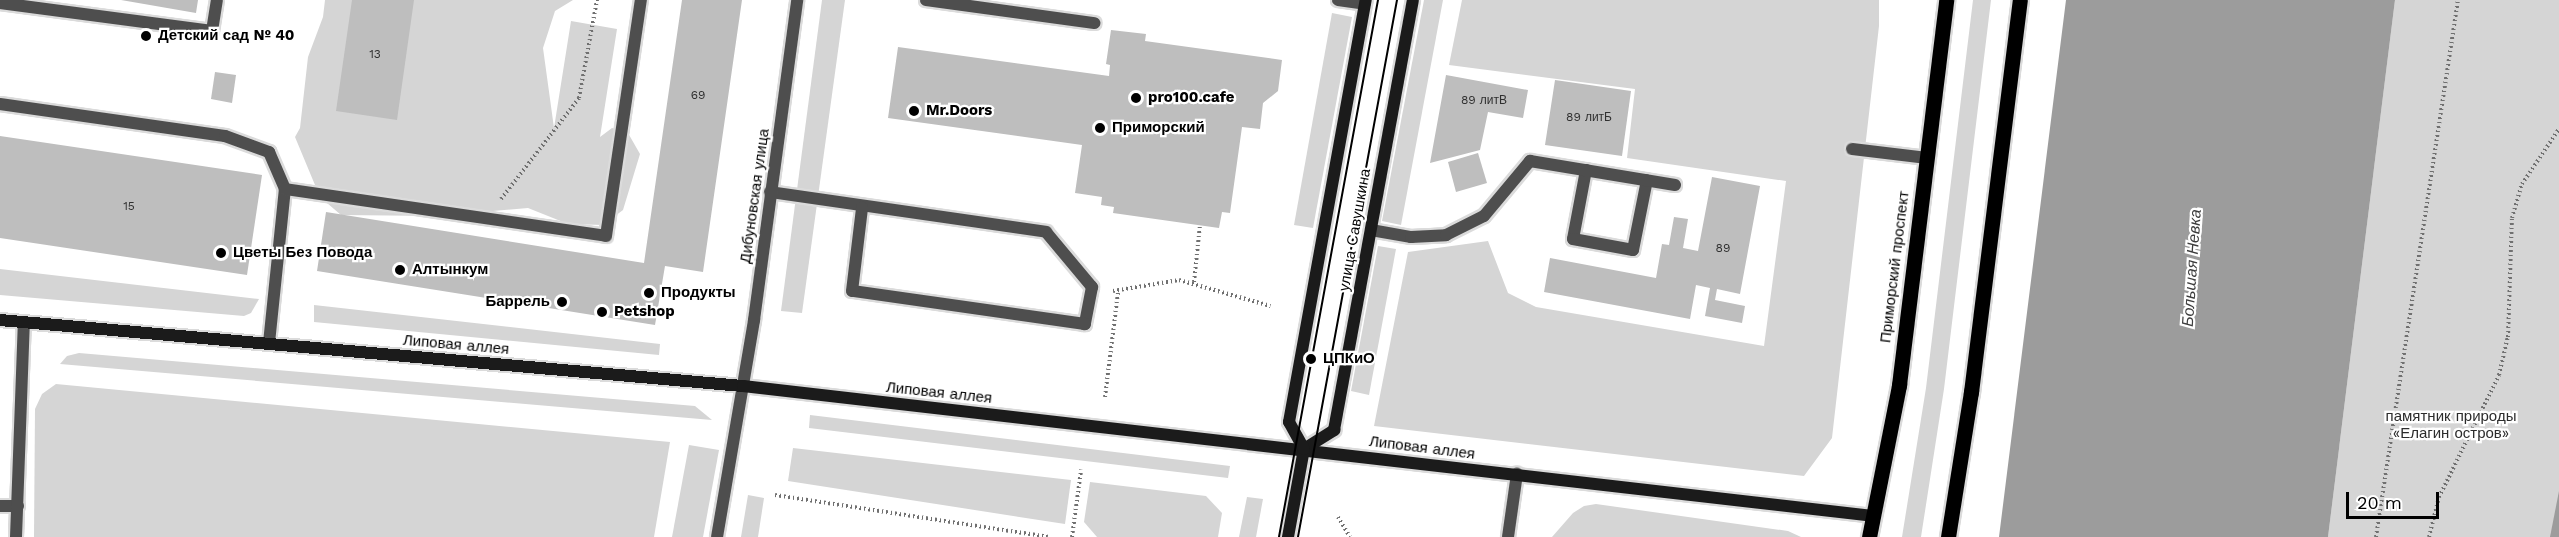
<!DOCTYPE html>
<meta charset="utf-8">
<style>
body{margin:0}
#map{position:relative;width:2559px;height:537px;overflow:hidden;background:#fff;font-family:"Work Sans",sans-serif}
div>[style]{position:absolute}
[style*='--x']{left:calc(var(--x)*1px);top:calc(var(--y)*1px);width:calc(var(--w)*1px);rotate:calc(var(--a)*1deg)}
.green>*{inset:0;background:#d5d5d5}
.water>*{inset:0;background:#9c9c9c}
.building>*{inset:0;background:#bebebe}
.path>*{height:4px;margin-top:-2px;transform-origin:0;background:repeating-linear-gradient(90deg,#707070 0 1.5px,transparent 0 4.5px)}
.roads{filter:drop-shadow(2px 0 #dbdbdb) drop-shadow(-2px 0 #dbdbdb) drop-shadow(0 2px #dbdbdb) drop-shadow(0 -2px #dbdbdb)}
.lane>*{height:12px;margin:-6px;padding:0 6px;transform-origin:6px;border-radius:6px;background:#4e4e4e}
.street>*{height:12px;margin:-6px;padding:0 6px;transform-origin:6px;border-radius:6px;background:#4e4e4e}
.secondary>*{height:12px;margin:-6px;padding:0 6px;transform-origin:6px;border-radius:6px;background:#1b1b1b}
.primary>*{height:15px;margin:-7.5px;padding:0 7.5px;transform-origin:7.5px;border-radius:7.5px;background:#000}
.tram>*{height:1.5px;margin:-0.75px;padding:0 0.75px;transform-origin:0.75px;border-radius:0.75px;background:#000}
.dots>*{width:16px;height:16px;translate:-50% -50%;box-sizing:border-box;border:3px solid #fff;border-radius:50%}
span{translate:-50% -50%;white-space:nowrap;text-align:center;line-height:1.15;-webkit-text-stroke:4.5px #fff;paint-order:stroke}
.number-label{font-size:12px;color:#303030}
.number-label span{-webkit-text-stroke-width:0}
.poi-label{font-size:15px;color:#000;font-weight:700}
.left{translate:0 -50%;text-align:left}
.right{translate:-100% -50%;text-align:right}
.street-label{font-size:15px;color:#000}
.park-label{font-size:15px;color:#2c2c2c}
.water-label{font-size:16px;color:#3d3d3d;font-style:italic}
.scale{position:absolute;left:2346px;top:492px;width:93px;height:27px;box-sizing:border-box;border:3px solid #000;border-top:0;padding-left:8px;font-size:18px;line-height:21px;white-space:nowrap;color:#000;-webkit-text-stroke:4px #fff;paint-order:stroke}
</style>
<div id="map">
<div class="green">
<div style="clip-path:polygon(325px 0,573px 0,555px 11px,543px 48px,554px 128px,571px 21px,617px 29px,600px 137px,612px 128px,628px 133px,640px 154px,623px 210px,603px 225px,568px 224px,528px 208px,435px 216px,341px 215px,320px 197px,295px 137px,300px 128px,308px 57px,323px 17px)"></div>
<div style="clip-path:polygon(822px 0,845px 0,802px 313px,781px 311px)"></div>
<div style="clip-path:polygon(1424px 0,1443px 0,1401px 225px,1382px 221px)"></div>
<div style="clip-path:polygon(1462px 0,1879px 0,1879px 26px,1832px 438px,1804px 476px,1374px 426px,1408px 252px,1488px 241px,1508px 293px,1536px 307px,1764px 346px,1786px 181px,1627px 158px,1635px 89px,1449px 65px)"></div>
<div style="clip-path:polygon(1973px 0,1991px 0,1944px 389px,1921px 537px,1902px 537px,1926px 388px)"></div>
<div style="clip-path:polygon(2395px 0,2559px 0,2559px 537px,2328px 537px)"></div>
<div style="clip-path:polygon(1332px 13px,1352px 17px,1313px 228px,1294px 225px)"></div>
<div style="clip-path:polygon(1378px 246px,1396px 249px,1369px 395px,1351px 391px)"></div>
<div style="clip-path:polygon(0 269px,259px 299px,251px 313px,244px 316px,0 295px)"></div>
<div style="clip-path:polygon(314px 305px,660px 344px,659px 355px,314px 322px)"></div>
<div style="clip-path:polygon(79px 353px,695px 406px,712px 420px,60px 364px,67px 356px)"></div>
<div style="clip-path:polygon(56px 384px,670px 442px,654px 537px,34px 537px,35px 409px,42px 394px)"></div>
<div style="clip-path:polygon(810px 415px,1230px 466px,1228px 478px,809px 428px)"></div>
<div style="clip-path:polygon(689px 445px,719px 450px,703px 537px,672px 537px)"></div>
<div style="clip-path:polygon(793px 448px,1071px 480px,1065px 524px,788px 481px)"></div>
<div style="clip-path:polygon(1090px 482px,1206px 496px,1222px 513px,1218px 537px,1097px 537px,1084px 522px)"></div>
<div style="clip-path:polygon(748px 495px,764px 498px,758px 537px,741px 537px)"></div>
<div style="clip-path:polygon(1247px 497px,1263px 499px,1256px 537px,1239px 537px)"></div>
<div style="clip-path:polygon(1596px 504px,1788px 531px,1801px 537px,1552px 537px,1573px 513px,1584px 506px)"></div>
</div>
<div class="water">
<div style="clip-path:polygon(2066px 0,2395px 0,2328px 537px,1999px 537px)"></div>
<div style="clip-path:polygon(2559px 491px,2559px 537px,2550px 537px)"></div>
</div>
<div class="building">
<div style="clip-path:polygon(121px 0,198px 0,196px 13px)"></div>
<div style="clip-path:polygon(352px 0,414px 0,397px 120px,336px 111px)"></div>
<div style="clip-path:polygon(682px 0,742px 0,703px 272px,665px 266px,655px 325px,317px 271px,326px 212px,644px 263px)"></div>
<div style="clip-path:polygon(1111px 30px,1146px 34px,1145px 41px,1282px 60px,1278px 91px,1263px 103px,1260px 129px,1242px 127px,1230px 213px,1222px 212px,1219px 228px,1113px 213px,1114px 207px,1101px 205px,1102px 197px,1075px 193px,1082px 145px,888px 118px,898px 47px,1109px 76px,1110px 65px,1106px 64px)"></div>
<div style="clip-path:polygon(215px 72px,236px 75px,232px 103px,211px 99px)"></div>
<div style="clip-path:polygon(1446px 75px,1528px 90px,1523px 118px,1488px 112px,1480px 150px,1430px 163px)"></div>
<div style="clip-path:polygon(1555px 80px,1631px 91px,1622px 156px,1545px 145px)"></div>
<div style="clip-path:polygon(0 136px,262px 175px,247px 275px,0 238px)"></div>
<div style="clip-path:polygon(1478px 153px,1487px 183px,1456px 192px,1448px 162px)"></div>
<div style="clip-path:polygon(1712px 177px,1760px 186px,1740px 294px,1717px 289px,1715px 300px,1745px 306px,1742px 323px,1705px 316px,1710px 288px,1696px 285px,1690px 319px,1544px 292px,1550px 258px,1656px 278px,1662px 244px,1669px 245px,1674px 217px,1688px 219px,1683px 248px,1698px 251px)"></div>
</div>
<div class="path">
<div style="--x:501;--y:199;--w:128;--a:-52.3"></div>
<div style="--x:579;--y:98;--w:100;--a:-79.6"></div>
<div style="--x:1194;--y:282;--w:57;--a:-84"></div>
<div style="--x:1113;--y:291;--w:67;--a:-9.5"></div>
<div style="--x:1179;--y:280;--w:95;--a:15.9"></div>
<div style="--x:1105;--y:397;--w:106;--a:-82.9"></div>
<div style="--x:775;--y:495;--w:276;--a:8.7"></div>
<div style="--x:1338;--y:517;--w:23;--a:59"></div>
<div style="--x:1072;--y:537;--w:68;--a:-82.3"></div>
<div style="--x:2376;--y:537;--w:543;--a:-81.32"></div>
<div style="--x:2429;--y:537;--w:41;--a:-76"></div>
<div style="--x:2439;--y:497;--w:136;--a:-63.8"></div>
<div style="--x:2499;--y:375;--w:39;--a:-77"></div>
<div style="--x:2508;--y:337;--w:119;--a:-88.1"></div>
<div style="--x:2512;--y:218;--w:35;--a:-74"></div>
<div style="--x:2522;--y:184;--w:66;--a:-56.1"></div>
</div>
<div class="roads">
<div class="lane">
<div style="--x:926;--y:0;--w:170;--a:7.8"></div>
<div style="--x:1338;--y:0;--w:27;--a:8"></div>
<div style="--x:0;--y:3;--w:214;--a:7.5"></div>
<div style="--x:212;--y:31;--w:31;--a:-81"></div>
<div style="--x:0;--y:104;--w:227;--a:8.1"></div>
<div style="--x:225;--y:136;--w:47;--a:20"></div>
<div style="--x:269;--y:152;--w:40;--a:66.6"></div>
<div style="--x:1852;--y:149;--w:76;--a:6.8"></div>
<div style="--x:1586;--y:170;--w:70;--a:100.7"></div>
<div style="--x:1573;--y:239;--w:61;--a:10.4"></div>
<div style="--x:1633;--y:250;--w:71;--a:-78.7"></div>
<div style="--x:770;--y:192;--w:279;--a:8.2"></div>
<div style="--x:1046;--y:232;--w:72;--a:50.1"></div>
<div style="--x:1092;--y:287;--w:38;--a:101"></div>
<div style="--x:1085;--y:324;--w:235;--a:-171.9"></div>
<div style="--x:852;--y:291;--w:84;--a:-83.1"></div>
<div style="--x:1371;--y:230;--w:41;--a:9.9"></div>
<div style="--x:1411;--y:237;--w:35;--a:-3"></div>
<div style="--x:1446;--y:235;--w:42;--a:-26.6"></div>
<div style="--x:1484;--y:216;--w:72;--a:-50.1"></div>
<div style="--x:1530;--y:161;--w:147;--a:9.4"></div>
<div style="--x:269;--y:343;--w:155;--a:-84.1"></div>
<div style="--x:285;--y:189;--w:324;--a:8.3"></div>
<div style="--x:606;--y:236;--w:239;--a:-81.6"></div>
<div style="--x:0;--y:506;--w:18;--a:0"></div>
<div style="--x:16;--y:537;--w:215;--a:-87.9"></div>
<div style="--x:1508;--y:537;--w:64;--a:-81.9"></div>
</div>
<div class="street">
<div style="--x:717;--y:537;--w:220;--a:-80.3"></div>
<div style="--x:754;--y:320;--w:323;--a:-82.3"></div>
</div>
<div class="secondary">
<div style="--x:0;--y:320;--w:746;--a:5.08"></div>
<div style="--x:743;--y:386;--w:1137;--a:6.56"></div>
<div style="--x:1304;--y:449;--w:36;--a:-32"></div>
<div style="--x:1334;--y:430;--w:437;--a:-79.6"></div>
<div style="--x:1288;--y:537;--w:89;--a:-79.7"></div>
<div style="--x:1304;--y:449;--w:31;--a:-119"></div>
<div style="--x:1289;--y:422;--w:429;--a:-79.7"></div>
</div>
<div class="primary">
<div style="--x:1869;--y:537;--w:155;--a:-78.8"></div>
<div style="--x:1899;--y:385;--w:388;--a:-83"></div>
<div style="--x:1948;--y:537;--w:147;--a:-81"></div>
<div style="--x:1971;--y:392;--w:395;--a:-82.9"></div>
</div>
</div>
<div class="tram">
<div style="--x:1279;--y:537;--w:546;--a:-79.55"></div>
<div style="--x:1298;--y:537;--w:546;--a:-79.55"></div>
</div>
<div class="dots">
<div style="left:146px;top:36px;background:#000"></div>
<div style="left:1136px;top:98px;background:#000"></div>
<div style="left:914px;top:111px;background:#000"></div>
<div style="left:1100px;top:128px;background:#000"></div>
<div style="left:221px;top:253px;background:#000"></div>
<div style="left:400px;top:270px;background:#000"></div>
<div style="left:649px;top:293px;background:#000"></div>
<div style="left:562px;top:302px;background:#000"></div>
<div style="left:602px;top:312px;background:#000"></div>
<div style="left:1311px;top:359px;background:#000"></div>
</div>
<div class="number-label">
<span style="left:375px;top:55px">13</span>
<span style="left:698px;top:96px">69</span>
<span style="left:1484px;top:101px">89 литВ</span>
<span style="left:1589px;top:118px">89 литБ</span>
<span style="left:129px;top:207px">15</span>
<span style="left:1723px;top:249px">89</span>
</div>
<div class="poi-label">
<span class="left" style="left:158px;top:36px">Детский сад № 40</span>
<span class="left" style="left:1148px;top:98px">pro100.cafe</span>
<span class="left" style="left:926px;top:111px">Mr.Doors</span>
<span class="left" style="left:1112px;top:128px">Приморский</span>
<span class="left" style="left:233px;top:253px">Цветы Без Повода</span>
<span class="left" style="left:412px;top:270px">Алтынкум</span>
<span class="left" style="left:661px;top:293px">Продукты</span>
<span class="right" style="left:550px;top:302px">Баррель</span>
<span class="left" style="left:614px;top:312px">Petshop</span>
<span class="left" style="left:1323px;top:359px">ЦПКиО</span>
</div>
<div class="street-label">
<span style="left:755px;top:196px;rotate:-82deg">Дибуновская улица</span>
<span style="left:1355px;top:230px;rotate:-80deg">улица Савушкина</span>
<span style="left:1895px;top:267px;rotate:-83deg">Приморский проспект</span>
<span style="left:456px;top:345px;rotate:5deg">Липовая аллея</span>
<span style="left:939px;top:393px;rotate:6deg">Липовая аллея</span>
<span style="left:1422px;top:448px;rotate:7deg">Липовая аллея</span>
</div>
<div class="park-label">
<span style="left:2451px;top:425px">памятник природы<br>«Елагин остров»</span>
</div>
<div class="water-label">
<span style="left:2192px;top:268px;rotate:-86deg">Большая Невка</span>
</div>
<div class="scale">20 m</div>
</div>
